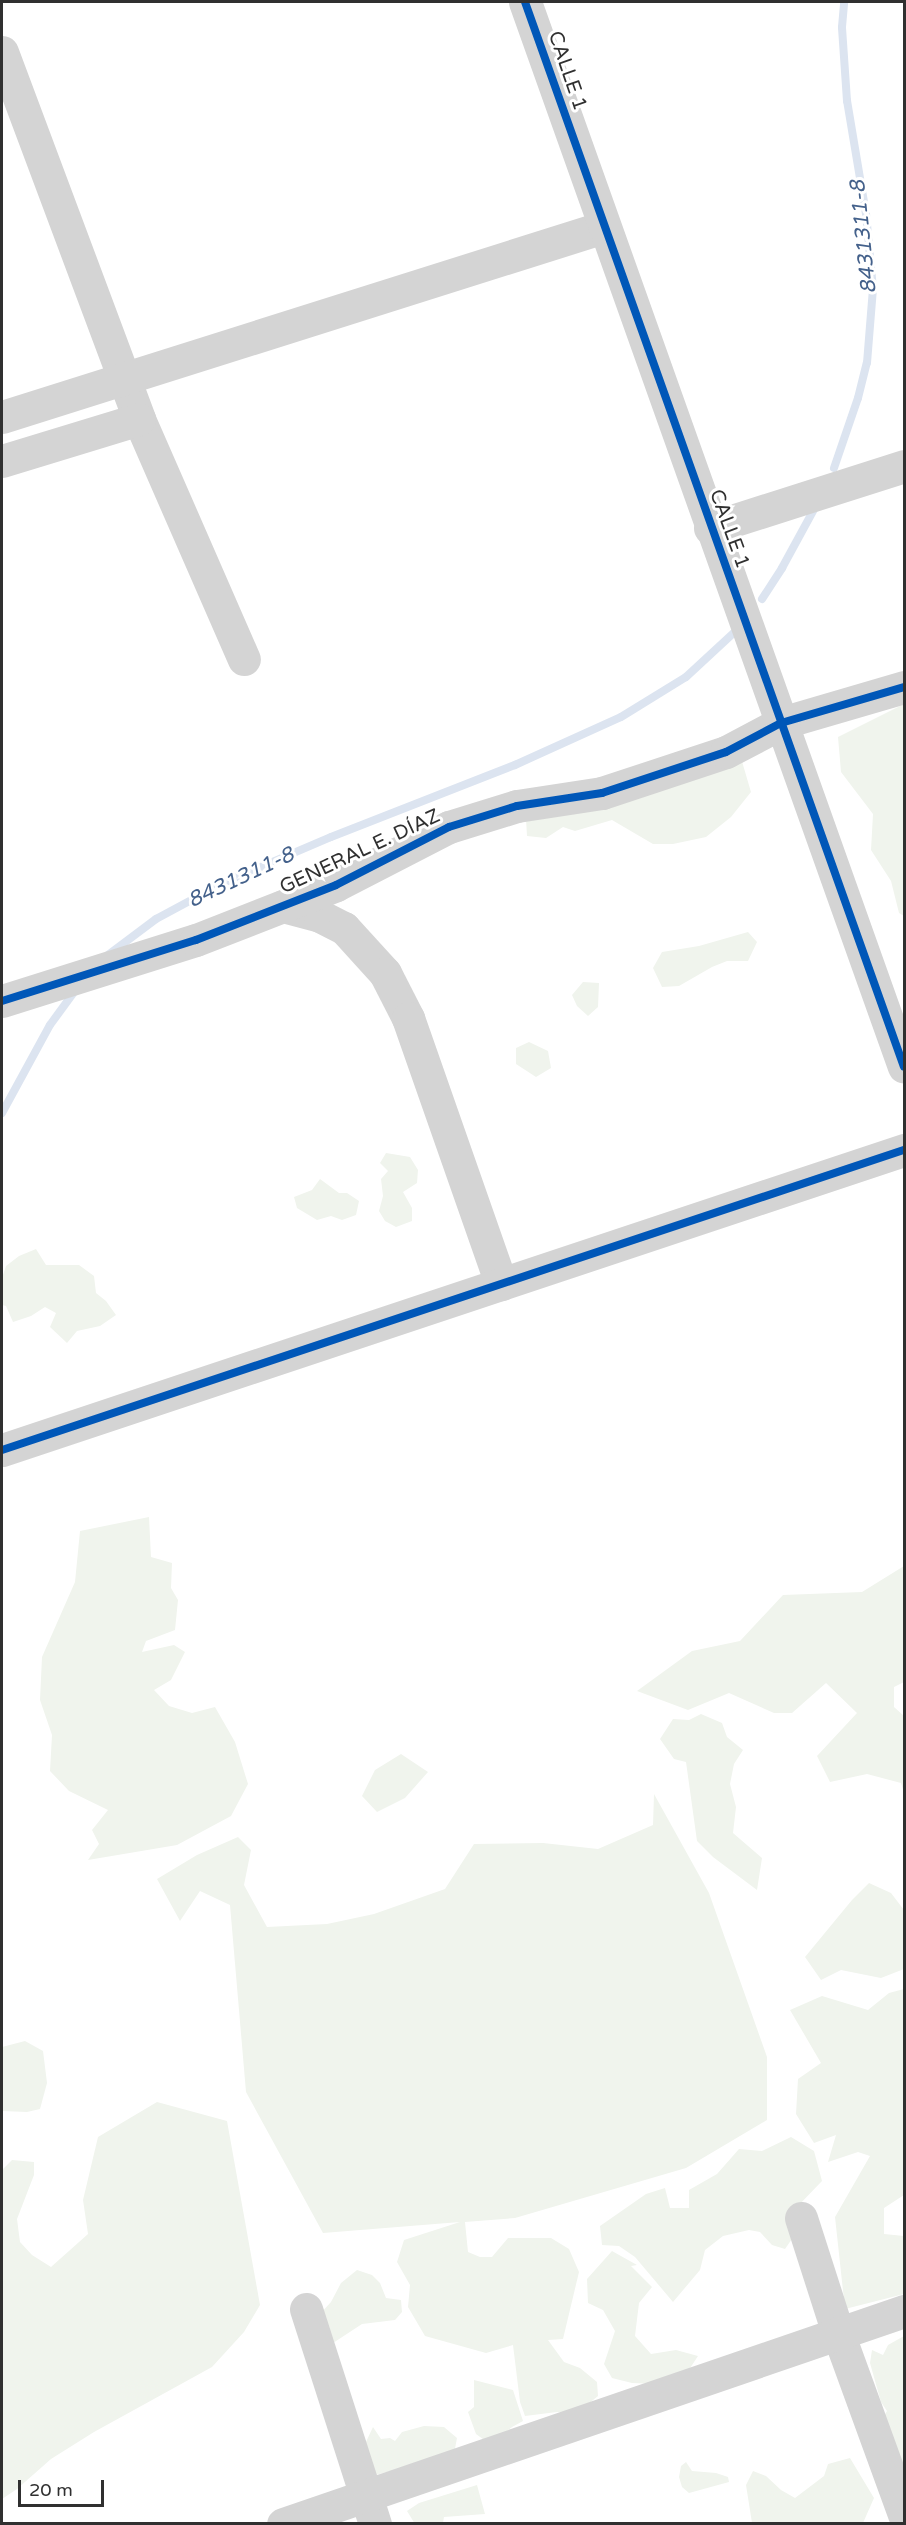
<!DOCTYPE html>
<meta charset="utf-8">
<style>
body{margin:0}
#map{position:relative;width:906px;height:2525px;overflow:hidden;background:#fff;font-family:"Varela Round",sans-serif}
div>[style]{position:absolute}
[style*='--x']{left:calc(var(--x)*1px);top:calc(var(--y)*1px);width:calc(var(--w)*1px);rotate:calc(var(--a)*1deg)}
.green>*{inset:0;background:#f0f4ed}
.stream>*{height:8px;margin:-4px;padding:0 4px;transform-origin:4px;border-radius:4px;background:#dce4f0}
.minor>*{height:33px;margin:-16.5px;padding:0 16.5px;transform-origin:16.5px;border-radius:16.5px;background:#d4d4d4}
.tertiary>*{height:33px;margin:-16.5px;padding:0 16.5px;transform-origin:16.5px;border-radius:16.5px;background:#d4d4d4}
.cycleway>*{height:8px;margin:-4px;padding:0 4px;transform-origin:4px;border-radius:4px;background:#0057b8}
span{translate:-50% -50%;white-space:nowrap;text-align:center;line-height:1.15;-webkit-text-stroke:6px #fff;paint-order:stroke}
.street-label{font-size:20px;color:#303030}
.water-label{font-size:21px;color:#44618b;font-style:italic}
.frame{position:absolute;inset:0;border:3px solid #303030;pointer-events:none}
.scale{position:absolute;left:18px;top:2480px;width:86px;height:27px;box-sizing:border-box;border:3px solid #303030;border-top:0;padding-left:8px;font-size:18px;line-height:21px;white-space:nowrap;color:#303030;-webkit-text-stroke:4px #fff;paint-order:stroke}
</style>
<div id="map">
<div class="green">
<div style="clip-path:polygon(904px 704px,904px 916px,899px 913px,891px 881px,871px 850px,873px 814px,841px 772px,838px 737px)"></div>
<div style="clip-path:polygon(741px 758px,751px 792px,731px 817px,706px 837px,673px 844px,653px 844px,612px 820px,575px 831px,563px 827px,546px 838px,527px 836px,526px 819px)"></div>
<div style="clip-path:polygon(748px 932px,757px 942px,748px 961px,727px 961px,712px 967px,679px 986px,662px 987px,653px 968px,662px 952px,699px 946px)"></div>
<div style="clip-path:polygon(583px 982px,599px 983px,598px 1007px,588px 1016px,577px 1006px,572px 995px)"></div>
<div style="clip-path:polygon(529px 1042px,548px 1051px,551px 1068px,536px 1077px,516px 1064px,516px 1048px)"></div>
<div style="clip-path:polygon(386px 1153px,410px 1157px,418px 1170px,417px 1183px,403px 1192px,412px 1208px,412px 1221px,396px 1227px,385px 1221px,379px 1211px,383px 1196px,381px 1179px,388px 1171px,380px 1163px)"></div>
<div style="clip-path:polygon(320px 1179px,339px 1193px,347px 1193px,359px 1201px,356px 1215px,342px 1220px,331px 1216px,317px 1220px,297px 1208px,294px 1197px,312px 1190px)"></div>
<div style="clip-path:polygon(36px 1249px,46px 1265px,79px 1265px,94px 1276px,96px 1293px,106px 1301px,116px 1315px,100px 1326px,77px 1331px,67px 1343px,50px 1327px,56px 1313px,45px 1307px,31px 1316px,13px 1322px,6px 1306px,2px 1305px,2px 1278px,6px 1266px,19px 1256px)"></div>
<div style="clip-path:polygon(149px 1517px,151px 1557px,172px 1563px,171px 1588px,178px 1600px,175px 1630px,146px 1641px,142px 1652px,174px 1645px,185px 1652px,171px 1680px,154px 1690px,169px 1706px,192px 1713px,215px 1707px,235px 1742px,248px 1784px,231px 1816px,177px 1845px,88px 1860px,99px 1844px,92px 1830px,108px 1810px,69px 1791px,50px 1771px,52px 1735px,40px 1700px,42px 1657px,75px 1582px,80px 1531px)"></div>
<div style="clip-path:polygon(904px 1566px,904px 1682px,894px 1687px,894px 1707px,904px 1716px,904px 1793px,901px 1783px,867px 1774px,830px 1782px,817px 1756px,857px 1713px,826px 1683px,792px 1713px,774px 1713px,729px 1693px,688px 1710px,637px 1691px,692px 1651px,740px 1641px,783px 1595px,862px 1592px)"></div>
<div style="clip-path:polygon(701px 1714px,722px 1723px,727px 1737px,743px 1750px,734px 1764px,730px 1784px,736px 1807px,733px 1833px,762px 1858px,757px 1890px,713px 1857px,697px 1841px,686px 1762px,674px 1759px,660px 1739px,673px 1719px,689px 1720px)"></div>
<div style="clip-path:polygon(401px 1754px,428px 1772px,405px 1798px,377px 1812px,362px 1796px,375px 1770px)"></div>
<div style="clip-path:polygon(654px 1794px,709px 1893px,767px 2057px,767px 2120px,686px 2168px,515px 2218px,465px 2222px,468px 2252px,480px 2257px,492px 2257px,508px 2238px,551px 2238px,569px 2249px,579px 2272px,563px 2339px,548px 2340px,564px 2362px,580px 2368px,597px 2382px,598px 2396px,576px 2414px,557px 2412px,525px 2416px,520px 2402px,513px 2345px,486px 2353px,425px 2336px,408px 2307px,410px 2285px,397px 2262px,404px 2240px,460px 2222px,323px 2233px,246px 2092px,230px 1905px,200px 1891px,180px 1921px,157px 1879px,197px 1855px,238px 1837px,251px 1850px,244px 1885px,267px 1927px,327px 1924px,374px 1914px,445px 1889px,474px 1844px,543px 1843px,598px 1849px,653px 1825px)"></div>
<div style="clip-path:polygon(869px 1883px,891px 1893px,904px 1910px,904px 1969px,881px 1978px,841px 1970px,821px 1980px,805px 1957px,852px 1900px)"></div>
<div style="clip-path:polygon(904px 1989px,904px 2195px,884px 2208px,884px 2234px,904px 2236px,904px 2294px,845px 2309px,835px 2217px,870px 2156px,858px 2152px,828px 2162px,836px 2135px,814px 2143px,796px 2114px,798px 2079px,821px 2063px,790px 2010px,822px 1996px,868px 2010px,889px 1993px)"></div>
<div style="clip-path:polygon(25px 2041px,43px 2051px,47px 2083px,40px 2109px,27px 2112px,2px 2111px,2px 2047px)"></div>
<div style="clip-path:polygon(157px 2102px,227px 2121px,260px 2305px,244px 2332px,212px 2367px,94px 2432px,51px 2459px,17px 2489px,2px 2499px,2px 2170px,12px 2160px,34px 2162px,34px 2175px,17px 2219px,20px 2242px,32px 2255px,51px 2267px,88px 2234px,83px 2200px,98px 2137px)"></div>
<div style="clip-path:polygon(791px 2137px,814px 2151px,822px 2181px,797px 2207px,794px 2236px,785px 2249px,772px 2245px,760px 2232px,749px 2230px,723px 2236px,705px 2250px,700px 2270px,673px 2302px,635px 2257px,619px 2246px,602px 2245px,600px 2226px,646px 2194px,665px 2188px,670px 2208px,689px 2208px,689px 2190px,717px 2174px,739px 2149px,762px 2151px)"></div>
<div style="clip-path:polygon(612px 2251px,637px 2265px,631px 2266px,652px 2287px,639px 2303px,635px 2336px,651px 2354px,676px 2350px,698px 2356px,679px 2385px,632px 2383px,612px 2378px,604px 2364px,615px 2331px,603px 2310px,588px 2303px,587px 2279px)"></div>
<div style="clip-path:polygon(357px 2270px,372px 2275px,380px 2283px,386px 2298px,401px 2300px,402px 2312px,395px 2320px,362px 2324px,330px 2345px,319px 2315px,331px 2302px,341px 2283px)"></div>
<div style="clip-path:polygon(904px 2336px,904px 2460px,902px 2463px,881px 2421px,887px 2411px,881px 2402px,870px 2363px,872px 2350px,883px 2355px,888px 2345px)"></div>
<div style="clip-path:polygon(474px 2380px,513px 2390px,523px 2421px,512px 2427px,491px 2445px,476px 2434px,468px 2412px,474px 2407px)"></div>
<div style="clip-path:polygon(424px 2426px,444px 2427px,457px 2438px,454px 2454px,372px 2476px,365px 2444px,373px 2427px,381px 2439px,390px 2438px,395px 2441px,402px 2432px)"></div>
<div style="clip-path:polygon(850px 2458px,874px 2498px,863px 2523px,752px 2523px,746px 2485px,753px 2471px,766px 2476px,781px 2490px,795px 2498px,824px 2476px,828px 2464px)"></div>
<div style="clip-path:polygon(686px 2462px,692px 2471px,716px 2473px,728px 2477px,729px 2482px,689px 2493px,682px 2487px,679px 2477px,681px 2466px)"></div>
<div style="clip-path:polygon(477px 2485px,485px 2514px,444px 2517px,443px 2523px,415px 2524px,407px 2511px,419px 2503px)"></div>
</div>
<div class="stream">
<div style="--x:834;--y:468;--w:74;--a:-71.1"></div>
<div style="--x:858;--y:398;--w:36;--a:-76"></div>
<div style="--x:867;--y:363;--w:74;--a:-85.4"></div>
<div style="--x:873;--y:289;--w:75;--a:-95.3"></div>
<div style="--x:866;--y:214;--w:115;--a:-99.5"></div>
<div style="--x:847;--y:101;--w:74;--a:-93.9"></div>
<div style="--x:842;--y:27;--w:25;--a:-85"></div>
<div style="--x:762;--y:599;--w:37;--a:-57"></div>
<div style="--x:782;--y:568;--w:75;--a:-61.4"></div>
<div style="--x:108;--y:955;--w:60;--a:-36.9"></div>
<div style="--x:156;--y:919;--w:76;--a:-28.2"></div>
<div style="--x:223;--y:883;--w:117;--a:-23.1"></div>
<div style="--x:331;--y:837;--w:198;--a:-21.4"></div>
<div style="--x:515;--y:765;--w:116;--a:-24.4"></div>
<div style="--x:621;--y:717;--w:76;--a:-31.6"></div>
<div style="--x:686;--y:677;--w:72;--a:-42.8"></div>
<div style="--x:2;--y:1113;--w:100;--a:-61.4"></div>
<div style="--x:50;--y:1025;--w:46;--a:-53.9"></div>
</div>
<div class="minor">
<div style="--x:2;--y:52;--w:392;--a:69.5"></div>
<div style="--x:139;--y:419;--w:262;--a:66.4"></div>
<div style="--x:2;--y:417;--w:631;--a:-17.52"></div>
<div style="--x:2;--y:461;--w:143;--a:-17"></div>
<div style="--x:710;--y:528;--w:204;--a:-17.7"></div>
<div style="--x:283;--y:906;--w:38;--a:15"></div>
<div style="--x:320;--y:916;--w:27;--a:27"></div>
<div style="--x:344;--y:928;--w:61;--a:47.7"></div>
<div style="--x:385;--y:973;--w:51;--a:62.9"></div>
<div style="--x:408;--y:1018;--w:282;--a:70.7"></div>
<div style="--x:2;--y:1001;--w:203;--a:-17.5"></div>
<div style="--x:196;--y:940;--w:150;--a:-21.4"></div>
<div style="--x:336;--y:885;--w:127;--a:-27.2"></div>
<div style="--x:449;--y:827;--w:71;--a:-17.2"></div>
<div style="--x:517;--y:806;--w:86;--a:-8.7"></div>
<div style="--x:602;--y:793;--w:131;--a:-18.3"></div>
<div style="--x:726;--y:752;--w:62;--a:-27.8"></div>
<div style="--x:781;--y:723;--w:128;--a:-16.3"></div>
<div style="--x:2;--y:1450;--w:951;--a:-18.4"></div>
<div style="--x:801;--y:2218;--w:121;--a:72.2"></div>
<div style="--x:838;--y:2333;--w:193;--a:70"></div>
<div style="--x:306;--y:2309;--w:226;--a:72.2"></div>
<div style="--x:283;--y:2524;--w:657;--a:-18.93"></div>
</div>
<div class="tertiary">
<div style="--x:525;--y:2;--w:1130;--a:70.41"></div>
</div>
<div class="cycleway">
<div style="--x:525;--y:2;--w:1130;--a:70.41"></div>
<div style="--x:2;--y:1001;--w:203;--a:-17.5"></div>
<div style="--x:196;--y:940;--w:150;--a:-21.4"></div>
<div style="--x:336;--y:885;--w:127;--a:-27.2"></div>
<div style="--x:449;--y:827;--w:71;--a:-17.2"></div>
<div style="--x:517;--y:806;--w:86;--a:-8.7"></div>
<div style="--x:602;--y:793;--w:131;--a:-18.3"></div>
<div style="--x:726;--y:752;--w:62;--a:-27.8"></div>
<div style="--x:781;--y:723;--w:128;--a:-16.3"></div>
<div style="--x:2;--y:1450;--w:951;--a:-18.4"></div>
</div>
<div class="street-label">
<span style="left:567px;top:71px;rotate:71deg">CALLE 1</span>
<span style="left:729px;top:529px;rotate:70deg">CALLE 1</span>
<span style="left:360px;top:852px;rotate:-25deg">GENERAL E. DÍAZ</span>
</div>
<div class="water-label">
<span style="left:864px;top:237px;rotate:-96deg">8431311-8</span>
<span style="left:241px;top:878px;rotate:-25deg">8431311-8</span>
</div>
<div class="frame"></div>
<div class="scale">20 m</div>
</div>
